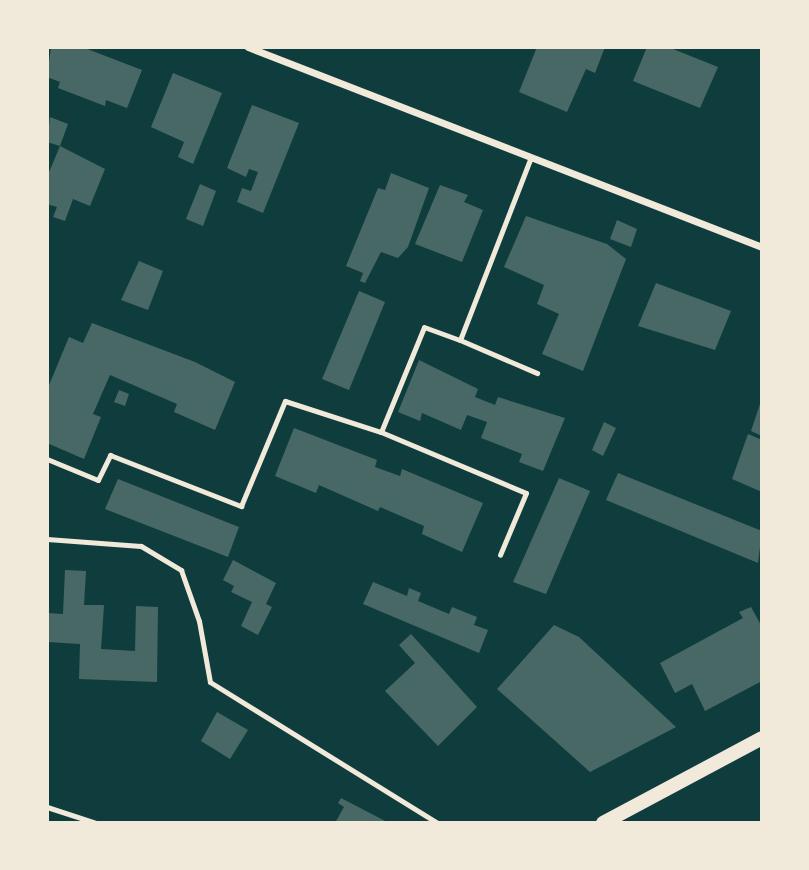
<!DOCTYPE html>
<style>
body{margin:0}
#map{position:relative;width:809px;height:870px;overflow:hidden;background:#0f3d3e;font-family:Jost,sans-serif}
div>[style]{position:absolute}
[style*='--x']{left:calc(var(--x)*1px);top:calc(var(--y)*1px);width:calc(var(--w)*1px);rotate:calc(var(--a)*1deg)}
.building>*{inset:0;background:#486865}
.service>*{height:5px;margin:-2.5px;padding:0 2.5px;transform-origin:2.5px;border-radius:2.5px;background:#f1e9da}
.minor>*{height:7px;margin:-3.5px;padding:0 3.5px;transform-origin:3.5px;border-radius:3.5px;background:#f1e9da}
.secondary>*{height:14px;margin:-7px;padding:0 7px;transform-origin:7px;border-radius:7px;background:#f1e9da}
span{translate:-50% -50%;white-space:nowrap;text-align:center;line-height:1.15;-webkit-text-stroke:7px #f1e9da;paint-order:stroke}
.frame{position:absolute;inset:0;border:49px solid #f1e9da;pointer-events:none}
</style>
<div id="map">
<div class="building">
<div style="clip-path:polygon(51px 47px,82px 47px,142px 70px,127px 108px,106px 100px,105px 106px,58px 88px,60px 82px,47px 77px)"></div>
<div style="clip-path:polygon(537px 47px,605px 47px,595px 73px,586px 69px,567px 112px,519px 92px)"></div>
<div style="clip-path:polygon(647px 47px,668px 47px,718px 67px,700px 108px,633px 81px)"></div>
<div style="clip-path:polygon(173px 73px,222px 93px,193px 164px,178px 157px,184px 142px,151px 127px)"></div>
<div style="clip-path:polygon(252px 105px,299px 123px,263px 213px,237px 202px,242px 188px,251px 191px,258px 172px,249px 169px,246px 177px,227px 168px)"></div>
<div style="clip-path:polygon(50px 117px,68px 124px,60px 146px,47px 142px)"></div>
<div style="clip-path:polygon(60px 146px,105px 169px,90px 206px,73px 199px,65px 221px,53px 217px,57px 207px,47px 204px,47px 177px)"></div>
<div style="clip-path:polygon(391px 173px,429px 188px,408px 247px,398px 258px,381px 252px,365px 283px,360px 281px,363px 273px,346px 266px,378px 188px,385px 190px)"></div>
<div style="clip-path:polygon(200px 184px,216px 191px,203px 226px,186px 219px)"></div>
<div style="clip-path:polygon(440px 185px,468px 195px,464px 202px,483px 210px,462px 262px,415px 244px)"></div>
<div style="clip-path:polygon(526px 216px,607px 244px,626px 259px,583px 371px,542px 354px,559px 314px,537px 304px,544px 285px,504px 267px)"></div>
<div style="clip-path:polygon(617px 220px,637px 229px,631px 247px,610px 239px)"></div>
<div style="clip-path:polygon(139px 261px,163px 271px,148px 310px,121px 300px)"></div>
<div style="clip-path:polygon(656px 283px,731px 311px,715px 350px,638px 326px)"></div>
<div style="clip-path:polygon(359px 291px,385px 302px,349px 390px,322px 379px)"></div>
<div style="clip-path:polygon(92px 323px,195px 362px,235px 382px,215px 430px,174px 412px,177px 404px,110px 375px,93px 414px,101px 417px,84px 459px,47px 443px,47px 390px,69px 337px,83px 343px)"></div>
<div style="clip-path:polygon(419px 360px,478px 389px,475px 397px,495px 405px,498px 397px,565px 418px,543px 471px,519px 462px,522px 454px,481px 438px,487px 422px,467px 415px,461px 430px,422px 413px,420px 421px,398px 412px)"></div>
<div style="clip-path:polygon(119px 390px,129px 394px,125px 406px,114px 402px)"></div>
<div style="clip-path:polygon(761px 401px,762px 401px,762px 436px,751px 431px)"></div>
<div style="clip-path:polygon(604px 422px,616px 428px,603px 456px,592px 450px)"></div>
<div style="clip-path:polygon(294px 428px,377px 460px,375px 467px,400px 476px,402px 469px,483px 503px,462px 552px,422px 534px,424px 526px,380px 507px,378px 511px,319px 485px,316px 493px,275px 476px)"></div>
<div style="clip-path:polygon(748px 434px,762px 440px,762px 492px,732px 479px)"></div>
<div style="clip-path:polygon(618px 473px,762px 531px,758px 563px,606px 500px)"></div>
<div style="clip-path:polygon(559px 478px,590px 491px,546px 594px,513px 582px)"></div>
<div style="clip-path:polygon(118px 479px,239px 527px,228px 557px,105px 509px)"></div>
<div style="clip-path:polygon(233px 560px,276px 583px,266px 604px,272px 607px,258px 635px,241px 626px,252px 602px,231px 592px,234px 586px,223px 580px)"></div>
<div style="clip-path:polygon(65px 570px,86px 571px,84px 605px,104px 605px,101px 649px,135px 651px,136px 606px,158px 607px,157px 682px,79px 679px,80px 644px,47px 642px,47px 613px,63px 614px)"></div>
<div style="clip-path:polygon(373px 582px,407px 596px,409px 588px,421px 593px,418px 601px,449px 614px,452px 607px,477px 617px,474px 625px,488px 630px,479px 653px,363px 604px)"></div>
<div style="clip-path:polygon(751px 607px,762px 627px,762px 681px,705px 711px,692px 684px,675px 693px,660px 663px,743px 618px,739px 612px)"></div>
<div style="clip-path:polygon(554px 625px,579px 637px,676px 727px,590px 772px,497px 689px)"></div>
<div style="clip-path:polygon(411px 634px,477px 707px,438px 746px,385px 691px,415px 663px,399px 645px)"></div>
<div style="clip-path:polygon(217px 712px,248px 730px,230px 759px,201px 741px)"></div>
<div style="clip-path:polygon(341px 798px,389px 823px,335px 823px,344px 807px,338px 803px)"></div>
</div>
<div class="service">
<div style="--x:460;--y:340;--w:84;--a:23.2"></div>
<div style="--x:381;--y:432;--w:157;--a:22.8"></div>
<div style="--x:526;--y:493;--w:67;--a:112.8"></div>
<div style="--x:47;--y:459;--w:55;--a:22.4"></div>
<div style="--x:98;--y:480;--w:28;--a:-64"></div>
<div style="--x:110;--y:455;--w:141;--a:21.3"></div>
<div style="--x:241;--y:506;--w:114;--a:-67.3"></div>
<div style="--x:285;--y:401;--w:101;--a:17.9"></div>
<div style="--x:381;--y:432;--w:113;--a:-67.7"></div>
<div style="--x:424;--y:327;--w:38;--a:20"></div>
<div style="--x:460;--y:340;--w:196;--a:-68.8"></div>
<div style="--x:47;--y:539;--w:94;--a:4.3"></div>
<div style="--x:141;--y:546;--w:47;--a:31"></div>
<div style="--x:181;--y:570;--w:54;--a:70.6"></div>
<div style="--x:199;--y:621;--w:62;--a:79.8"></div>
<div style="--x:210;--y:682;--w:267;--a:31.8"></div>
<div style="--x:47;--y:807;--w:52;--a:18.1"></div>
</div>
<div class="minor">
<div style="--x:248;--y:47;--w:552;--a:21.26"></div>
</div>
<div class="secondary">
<div style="--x:603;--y:823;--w:180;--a:-28.1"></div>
</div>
<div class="frame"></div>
</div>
